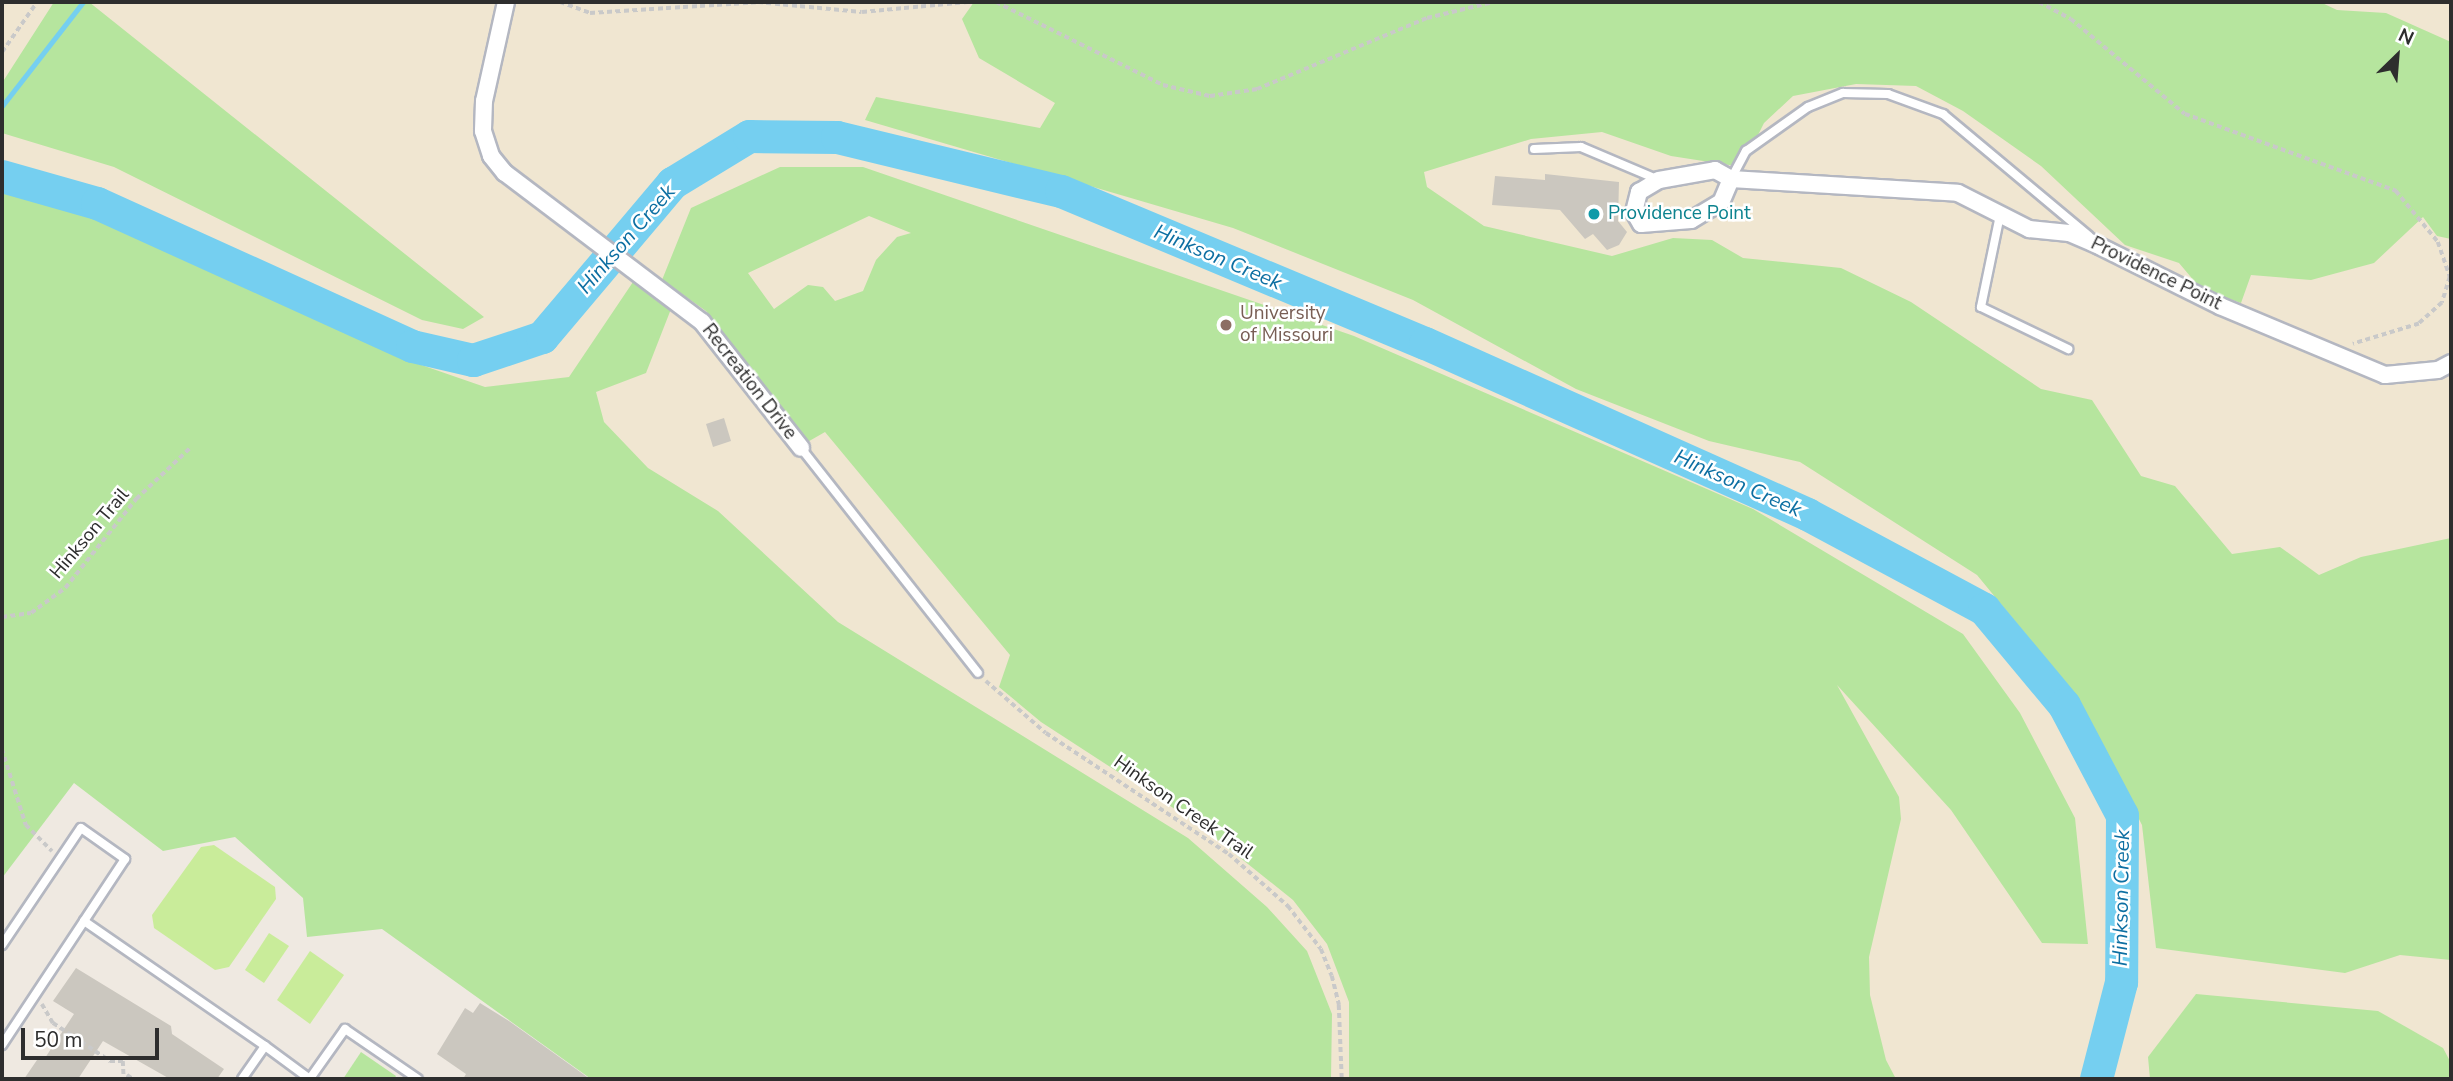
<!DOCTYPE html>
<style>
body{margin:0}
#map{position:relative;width:2453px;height:1081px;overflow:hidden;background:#efe9e1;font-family:"Nunito Sans",sans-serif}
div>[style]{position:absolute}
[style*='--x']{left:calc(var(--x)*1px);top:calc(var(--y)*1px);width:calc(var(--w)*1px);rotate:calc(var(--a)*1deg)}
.education>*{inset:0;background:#f0e6d1}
.green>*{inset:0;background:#b6e59e}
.pitch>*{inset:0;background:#c9ec9a}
.stream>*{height:5px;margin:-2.5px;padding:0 2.5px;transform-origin:2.5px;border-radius:2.5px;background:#75cff0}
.river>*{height:33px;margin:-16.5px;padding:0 16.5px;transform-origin:16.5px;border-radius:16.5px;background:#75cff0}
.building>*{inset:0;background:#cbc7bf}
.path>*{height:3.5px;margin-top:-1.75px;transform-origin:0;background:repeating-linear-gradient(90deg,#c9c9c9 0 5px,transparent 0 8.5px)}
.roads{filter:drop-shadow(2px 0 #b4b7c1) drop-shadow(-2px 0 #b4b7c1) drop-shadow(0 2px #b4b7c1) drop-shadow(0 -2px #b4b7c1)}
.lane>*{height:8px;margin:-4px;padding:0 4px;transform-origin:4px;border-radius:4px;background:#fff}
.street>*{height:16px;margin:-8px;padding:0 8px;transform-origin:8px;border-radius:8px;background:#fff}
.dots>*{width:19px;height:19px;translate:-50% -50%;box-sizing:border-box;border:4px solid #fff;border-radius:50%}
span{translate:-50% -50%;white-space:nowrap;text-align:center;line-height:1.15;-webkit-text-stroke:5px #fff;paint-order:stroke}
.culture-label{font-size:19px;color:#0d838f}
.left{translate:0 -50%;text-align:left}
.street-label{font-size:19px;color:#2e2e2e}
.education-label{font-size:19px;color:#785e54}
.water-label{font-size:21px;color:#0d6fa2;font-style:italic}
.frame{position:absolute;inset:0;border:4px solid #2e2e2e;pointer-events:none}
.north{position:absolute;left:2362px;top:21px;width:70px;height:70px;-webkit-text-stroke:5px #fff;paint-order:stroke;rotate:25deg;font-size:19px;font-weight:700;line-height:28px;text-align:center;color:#2e2e2e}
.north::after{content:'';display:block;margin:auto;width:24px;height:32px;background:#2e2e2e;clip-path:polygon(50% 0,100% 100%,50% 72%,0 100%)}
.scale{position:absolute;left:21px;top:1028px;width:138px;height:32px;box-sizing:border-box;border:4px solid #2e2e2e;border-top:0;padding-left:9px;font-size:21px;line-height:24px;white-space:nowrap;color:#2e2e2e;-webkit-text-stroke:5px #fff;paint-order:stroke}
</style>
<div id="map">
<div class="education">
<div style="clip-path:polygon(2px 2px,2451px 2px,2451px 1079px,628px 1079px,2px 648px)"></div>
</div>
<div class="green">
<div style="clip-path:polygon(54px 2px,89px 2px,484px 317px,463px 329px,422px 320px,114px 167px,2px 133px,2px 83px)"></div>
<div style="clip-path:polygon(974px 2px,2320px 2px,2337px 10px,2386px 13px,2451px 42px,2451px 239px,2437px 236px,2423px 217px,2374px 263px,2311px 280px,2251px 275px,2241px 303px,2201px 289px,2179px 263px,2125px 245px,2041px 166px,1963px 111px,1916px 86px,1856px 84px,1793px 96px,1764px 123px,1742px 167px,1671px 156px,1602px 132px,1531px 139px,1424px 172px,1427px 187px,1484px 226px,1612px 256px,1673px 238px,1712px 240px,1743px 258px,1841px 268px,1911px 302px,2041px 389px,2092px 400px,2141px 476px,2175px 486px,2232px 554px,2280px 547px,2319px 575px,2361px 557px,2451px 538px,2451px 960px,2400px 955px,2345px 973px,2156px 948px,2142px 825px,2074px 693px,1977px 575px,1800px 462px,1709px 441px,1576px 389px,1413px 300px,1233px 228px,865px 120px,876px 97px,1040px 128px,1055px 103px,979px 58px,962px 19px)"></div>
<div style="clip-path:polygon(evenodd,780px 167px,863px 167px,1354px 336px,1753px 509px,1963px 634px,2020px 713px,2075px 818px,2088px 944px,2042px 943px,1951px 810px,1837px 685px,1899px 797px,1901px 819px,1869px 957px,1870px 995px,1886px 1060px,1896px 1079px,1349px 1079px,1349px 1002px,1327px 944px,1293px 900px,1198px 824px,1041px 722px,999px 687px,1010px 655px,825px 432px,804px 444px,706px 311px,662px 280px,691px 208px,780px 167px,869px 216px,911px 233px,897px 237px,876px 260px,863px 291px,835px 301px,823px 287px,808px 285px,774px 309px,748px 273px,869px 216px)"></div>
<div style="clip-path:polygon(2px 186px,86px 213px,404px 359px,485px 387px,569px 377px,633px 282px,671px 309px,646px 373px,596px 392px,604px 422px,648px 468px,718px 511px,838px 622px,1188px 838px,1267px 907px,1307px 951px,1332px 1014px,1331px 1079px,591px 1079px,382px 929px,307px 937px,303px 898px,235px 837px,163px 851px,74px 783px,2px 878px)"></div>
<div style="clip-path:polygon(2196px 994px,2378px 1011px,2443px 1048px,2451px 1063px,2451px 1079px,2150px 1079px,2148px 1057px)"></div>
<div style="clip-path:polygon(361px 1052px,396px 1076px,394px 1079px,343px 1079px)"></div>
</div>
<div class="pitch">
<div style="clip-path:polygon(214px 845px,275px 887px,276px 899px,229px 967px,215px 970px,154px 928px,152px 915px,201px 847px)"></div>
<div style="clip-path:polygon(269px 933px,289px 946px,264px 983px,245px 970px)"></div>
<div style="clip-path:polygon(310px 951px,344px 975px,310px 1024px,277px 1000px)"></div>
</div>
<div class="stream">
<div style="--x:2;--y:106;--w:132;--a:-52.1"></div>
</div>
<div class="river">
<div style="--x:2;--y:176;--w:99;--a:15.9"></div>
<div style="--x:97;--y:203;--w:346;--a:24.4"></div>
<div style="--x:412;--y:346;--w:63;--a:12.9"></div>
<div style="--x:473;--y:360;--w:73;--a:-18.4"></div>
<div style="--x:542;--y:337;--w:202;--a:-49.8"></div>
<div style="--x:672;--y:183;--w:90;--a:-31.4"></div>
<div style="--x:749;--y:136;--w:88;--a:0.7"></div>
<div style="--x:837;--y:137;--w:230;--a:13.6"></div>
<div style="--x:1061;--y:191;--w:394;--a:22.7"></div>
<div style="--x:1425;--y:343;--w:419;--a:24.1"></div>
<div style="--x:1807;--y:514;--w:201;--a:28.2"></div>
<div style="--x:1984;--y:609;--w:125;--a:50.2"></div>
<div style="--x:2064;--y:705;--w:124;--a:62.2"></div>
<div style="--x:2122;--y:815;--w:167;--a:90.3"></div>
<div style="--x:2121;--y:982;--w:100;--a:104.5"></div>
</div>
<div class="building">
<div style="clip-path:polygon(1545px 174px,1619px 182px,1618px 221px,1627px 232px,1619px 245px,1607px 250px,1593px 234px,1585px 239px,1560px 210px,1492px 205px,1495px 176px,1545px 180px)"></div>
<div style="clip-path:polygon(724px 418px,731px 441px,713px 447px,706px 424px)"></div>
<div style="clip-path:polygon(76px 968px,171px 1026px,172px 1034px,224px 1069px,217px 1079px,170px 1079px,103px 1041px,78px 1079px,24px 1079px,37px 1060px,45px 1058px,74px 1014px,53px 1001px)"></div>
<div style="clip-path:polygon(480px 1003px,509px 1021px,590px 1079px,463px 1079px,466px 1074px,437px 1054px,465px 1008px,473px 1013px)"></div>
</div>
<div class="path">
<div style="--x:560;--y:2;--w:32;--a:20"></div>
<div style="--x:590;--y:13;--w:168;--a:-3.7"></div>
<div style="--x:758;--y:2;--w:104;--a:5.5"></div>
<div style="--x:862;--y:12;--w:106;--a:-5.4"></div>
<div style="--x:996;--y:2;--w:186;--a:26.4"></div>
<div style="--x:1163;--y:85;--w:48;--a:13.2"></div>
<div style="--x:1210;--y:96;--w:48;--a:-8.5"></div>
<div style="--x:1257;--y:89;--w:184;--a:-22.7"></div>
<div style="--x:1427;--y:18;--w:68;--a:-13.6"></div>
<div style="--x:2039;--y:2;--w:36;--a:28"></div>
<div style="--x:2071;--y:19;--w:148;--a:39.8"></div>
<div style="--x:2185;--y:114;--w:225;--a:20"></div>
<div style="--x:2396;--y:191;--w:66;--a:50.5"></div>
<div style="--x:2438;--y:242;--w:37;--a:71"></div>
<div style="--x:2450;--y:277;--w:27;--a:107"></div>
<div style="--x:2442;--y:303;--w:31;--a:138"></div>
<div style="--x:2419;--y:324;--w:69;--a:163.1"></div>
<div style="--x:2;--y:52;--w:61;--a:-55"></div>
<div style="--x:2;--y:617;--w:29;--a:-8"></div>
<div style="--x:31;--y:613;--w:42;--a:-36.3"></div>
<div style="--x:65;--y:588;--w:114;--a:-51.4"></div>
<div style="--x:136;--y:499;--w:74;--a:-43.4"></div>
<div style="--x:986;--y:681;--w:79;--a:40.9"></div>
<div style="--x:1046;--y:733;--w:219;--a:33.5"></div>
<div style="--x:1229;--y:854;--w:79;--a:41.4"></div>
<div style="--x:1288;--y:906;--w:54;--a:52.5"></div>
<div style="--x:1321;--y:949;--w:29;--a:68"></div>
<div style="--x:1332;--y:976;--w:30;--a:76"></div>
<div style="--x:1339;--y:1005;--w:74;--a:87.7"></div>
<div style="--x:2;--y:749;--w:80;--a:72.5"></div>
<div style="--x:26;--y:825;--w:37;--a:45"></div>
<div style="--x:42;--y:1004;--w:22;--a:60"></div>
<div style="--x:53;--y:1023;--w:69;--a:33.7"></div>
<div style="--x:110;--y:1061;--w:13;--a:0"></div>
<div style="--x:123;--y:1061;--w:18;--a:87"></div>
<div style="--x:127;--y:1075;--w:7;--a:34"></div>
</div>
<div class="roads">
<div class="lane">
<div style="--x:1534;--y:149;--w:47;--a:-2.4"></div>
<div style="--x:1581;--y:147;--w:85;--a:22.9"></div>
<div style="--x:1731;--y:179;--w:32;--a:-62"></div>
<div style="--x:1746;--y:151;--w:76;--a:-35.4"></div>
<div style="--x:1808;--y:107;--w:38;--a:-22"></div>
<div style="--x:1843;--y:93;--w:45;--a:1.3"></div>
<div style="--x:1888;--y:94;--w:59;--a:20"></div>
<div style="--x:1943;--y:114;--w:190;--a:39.9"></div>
<div style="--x:2000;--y:215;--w:94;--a:101.7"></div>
<div style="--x:1981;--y:307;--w:97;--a:25.8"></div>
<div style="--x:801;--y:448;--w:286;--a:51.8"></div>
<div style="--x:2;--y:945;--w:141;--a:-56"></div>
<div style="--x:81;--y:828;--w:54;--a:35.2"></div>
<div style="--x:125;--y:859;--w:74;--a:123.5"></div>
<div style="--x:2;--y:1045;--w:149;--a:-56.5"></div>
<div style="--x:84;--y:921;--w:220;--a:34.6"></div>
<div style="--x:265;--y:1046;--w:40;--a:124.9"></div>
<div style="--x:265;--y:1046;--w:56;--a:36.3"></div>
<div style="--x:311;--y:1077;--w:59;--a:-54.7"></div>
<div style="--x:345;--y:1029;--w:88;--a:34.4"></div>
</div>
<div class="street">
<div style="--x:506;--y:2;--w:101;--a:102.5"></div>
<div style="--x:484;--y:101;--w:30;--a:92"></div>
<div style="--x:483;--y:131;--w:26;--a:72"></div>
<div style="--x:491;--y:156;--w:22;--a:51"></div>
<div style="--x:505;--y:173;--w:247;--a:37.1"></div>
<div style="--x:702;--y:322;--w:160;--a:51.8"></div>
<div style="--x:1731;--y:179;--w:25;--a:113"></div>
<div style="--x:1721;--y:202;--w:35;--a:149"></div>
<div style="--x:1691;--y:220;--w:50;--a:175.4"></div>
<div style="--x:1641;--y:224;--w:14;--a:-120"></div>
<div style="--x:1634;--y:212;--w:21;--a:-76"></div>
<div style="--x:1639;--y:192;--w:23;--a:-31"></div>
<div style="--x:1659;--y:180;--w:57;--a:-10.1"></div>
<div style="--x:1715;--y:170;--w:18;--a:29"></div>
<div style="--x:1731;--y:179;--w:227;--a:3.5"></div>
<div style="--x:1958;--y:193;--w:80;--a:26.9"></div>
<div style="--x:2029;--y:229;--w:40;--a:5.7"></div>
<div style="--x:2069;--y:233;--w:33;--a:23"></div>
<div style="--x:2099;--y:246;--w:135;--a:26.4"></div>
<div style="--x:2220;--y:306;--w:179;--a:22.7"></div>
<div style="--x:2385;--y:375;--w:53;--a:-5.4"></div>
<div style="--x:2438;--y:370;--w:15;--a:-28"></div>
</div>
</div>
<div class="dots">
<div style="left:1594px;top:214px;background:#0f9aa8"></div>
<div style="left:1226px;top:325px;background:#8d6e63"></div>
</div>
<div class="culture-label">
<span class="left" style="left:1608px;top:214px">Providence Point</span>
</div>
<div class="street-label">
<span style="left:2156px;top:274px;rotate:26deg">Providence Point</span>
<span style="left:749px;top:382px;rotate:52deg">Recreation Drive</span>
<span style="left:90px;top:534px;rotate:-50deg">Hinkson Trail</span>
<span style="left:1183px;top:808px;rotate:35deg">Hinkson Creek Trail</span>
</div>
<div class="education-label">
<span class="left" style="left:1240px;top:325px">University<br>of Missouri</span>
</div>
<div class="water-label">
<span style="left:626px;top:239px;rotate:-49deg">Hinkson Creek</span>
<span style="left:1218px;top:257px;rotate:23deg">Hinkson Creek</span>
<span style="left:1738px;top:483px;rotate:24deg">Hinkson Creek</span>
<span style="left:2121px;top:898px;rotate:-89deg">Hinkson Creek</span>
</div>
<div class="frame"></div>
<div class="north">N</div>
<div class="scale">50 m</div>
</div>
